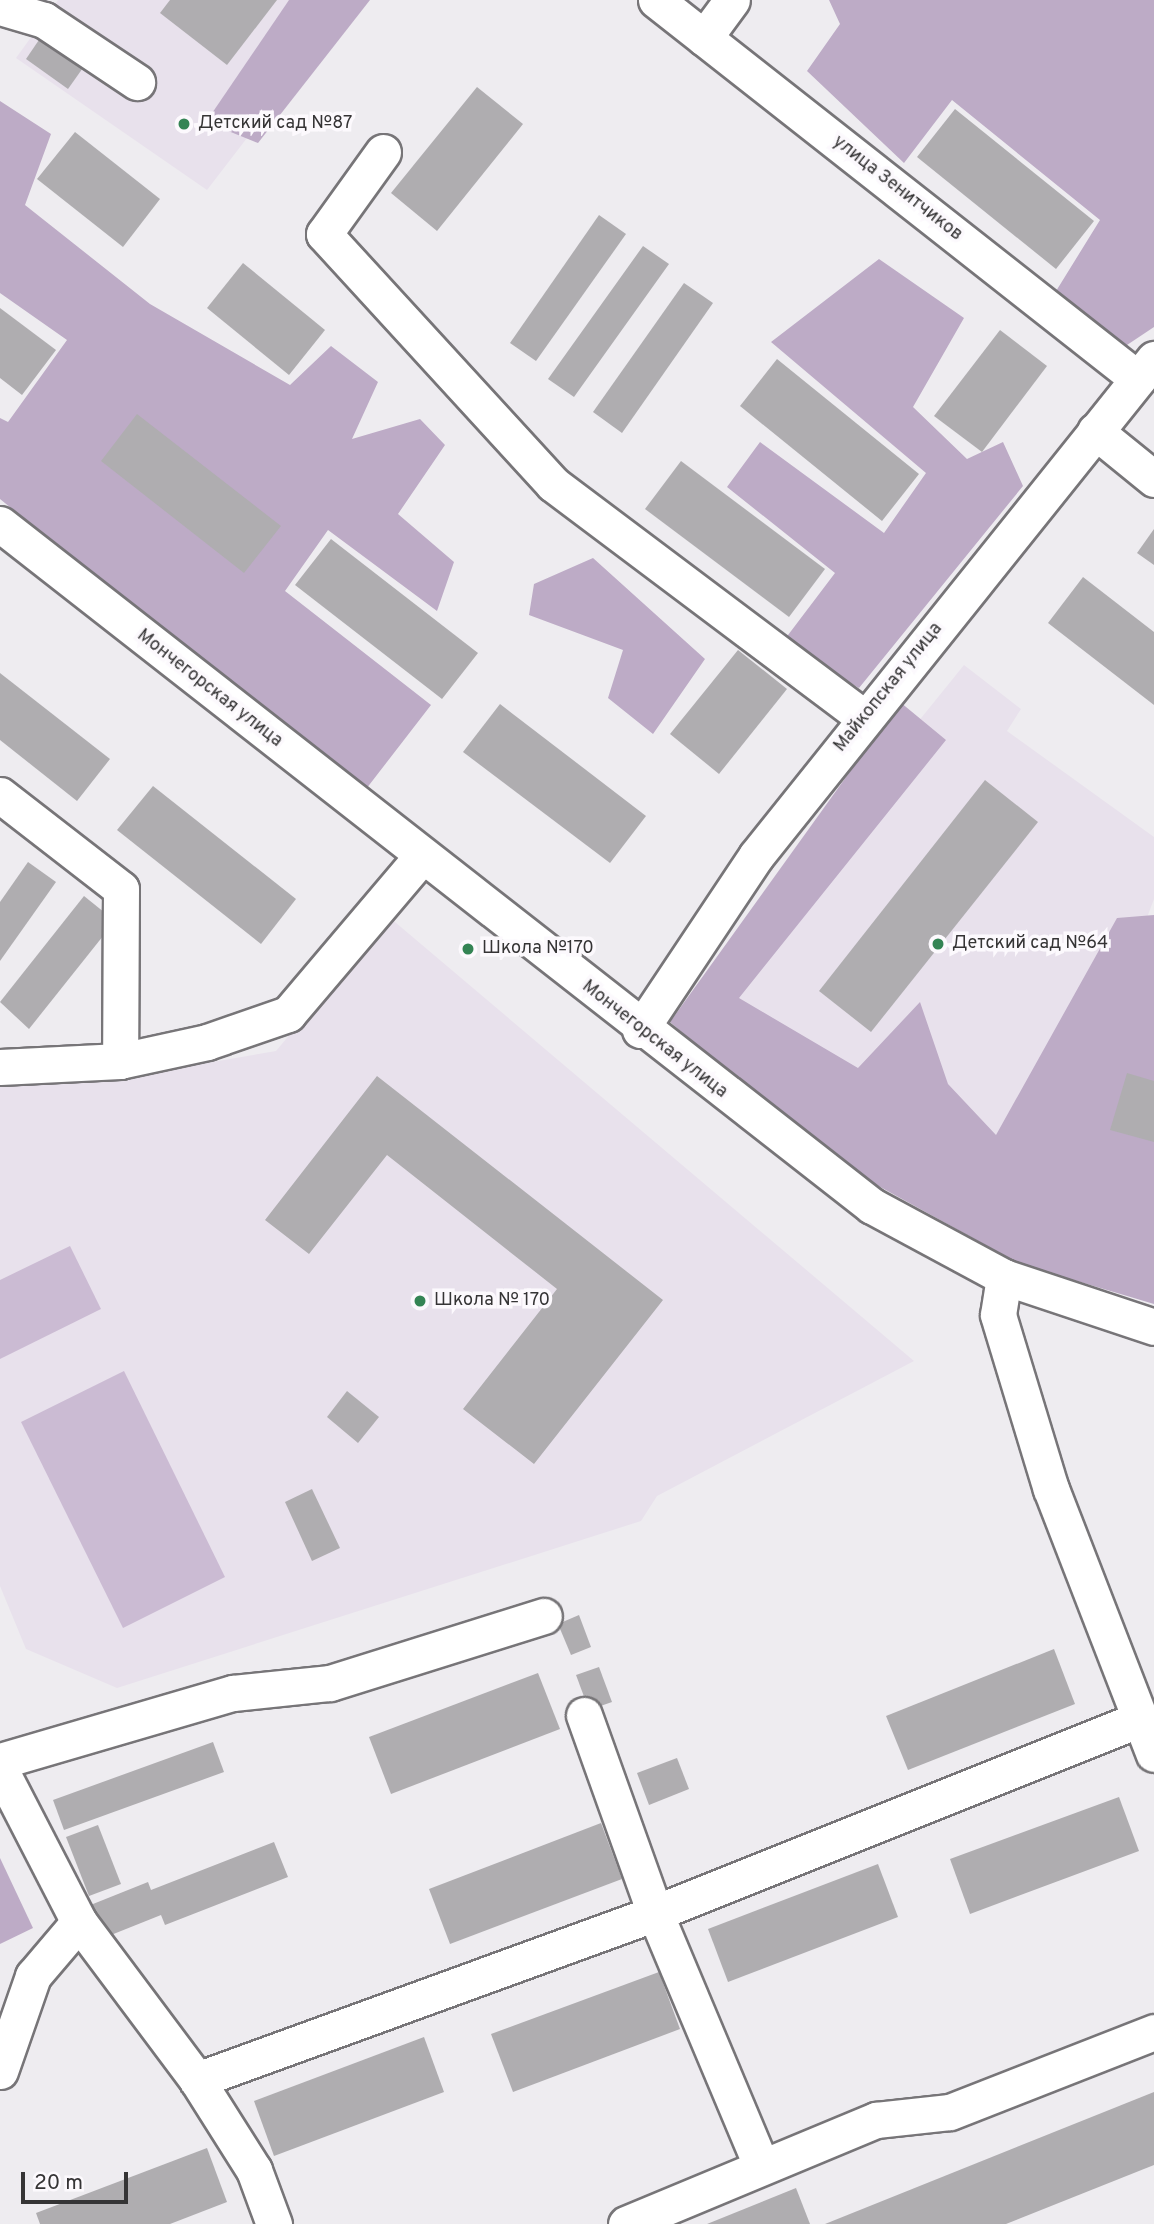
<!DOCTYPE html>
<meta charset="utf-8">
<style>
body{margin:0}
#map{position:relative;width:1154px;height:2224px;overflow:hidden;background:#eeecf0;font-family:Overpass,sans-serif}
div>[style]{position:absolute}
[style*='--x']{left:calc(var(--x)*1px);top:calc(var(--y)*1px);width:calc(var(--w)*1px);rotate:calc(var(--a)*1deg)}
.built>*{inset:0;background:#e8e1ec}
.green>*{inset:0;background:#cbbbd3}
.forest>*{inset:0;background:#bdabc6}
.building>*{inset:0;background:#afadb0}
.roads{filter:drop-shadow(2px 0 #777578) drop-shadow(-2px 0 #777578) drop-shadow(0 2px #777578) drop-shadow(0 -2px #777578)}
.minor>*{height:35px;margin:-17.5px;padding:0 17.5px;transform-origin:17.5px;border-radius:17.5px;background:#fff}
.dots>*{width:19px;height:19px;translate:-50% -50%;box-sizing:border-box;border:4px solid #fcf9fd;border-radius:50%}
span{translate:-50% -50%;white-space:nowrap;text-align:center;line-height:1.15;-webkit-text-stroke:7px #fcf9fd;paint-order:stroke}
.poi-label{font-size:18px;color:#353435}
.left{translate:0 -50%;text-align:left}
.street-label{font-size:18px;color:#353435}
.scale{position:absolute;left:21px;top:2172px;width:107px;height:32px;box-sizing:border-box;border:4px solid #353435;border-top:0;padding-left:9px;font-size:21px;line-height:24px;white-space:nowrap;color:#353435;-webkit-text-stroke:5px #fcf9fd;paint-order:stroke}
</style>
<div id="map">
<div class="built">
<div style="clip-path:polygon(58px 0,353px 0,207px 190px,16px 58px)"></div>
<div style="clip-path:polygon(964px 665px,1021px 709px,1007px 731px,1154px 837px,1154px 899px,1041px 1197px,702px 989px)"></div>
<div style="clip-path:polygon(389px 917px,914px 1361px,657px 1496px,641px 1521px,117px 1688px,26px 1649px,0 1586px,0 1078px,108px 1080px,276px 1051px)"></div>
</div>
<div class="green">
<div style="clip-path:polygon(70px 1246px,101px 1309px,0 1359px,0 1280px)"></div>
<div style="clip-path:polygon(124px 1371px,225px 1577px,123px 1628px,21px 1422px)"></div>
</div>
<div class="forest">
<div style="clip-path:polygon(289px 0,370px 0,258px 143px,206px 122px)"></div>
<div style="clip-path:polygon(829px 0,1154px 0,1154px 327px,1115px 353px,1053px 296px,1100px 220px,952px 100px,904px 163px,807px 71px,840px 24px)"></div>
<div style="clip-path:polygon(0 101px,51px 134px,25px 205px,150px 304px,290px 385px,331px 346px,378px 382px,352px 439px,420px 419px,445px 445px,398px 514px,454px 562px,437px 611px,328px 530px,285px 591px,431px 705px,363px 793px,0 499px,0 418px,8px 422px,67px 340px,0 293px)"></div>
<div style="clip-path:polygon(879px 259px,964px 318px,913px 407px,967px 459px,1003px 442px,1023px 486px,859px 688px,782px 643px,835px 573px,727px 487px,760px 442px,884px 533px,926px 473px,771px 342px)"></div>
<div style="clip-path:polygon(593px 558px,705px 659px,653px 734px,608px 698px,623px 650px,529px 615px,534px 584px)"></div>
<div style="clip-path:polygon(900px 702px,946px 740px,739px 998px,858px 1068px,920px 1002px,948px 1084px,996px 1135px,1117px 918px,1154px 915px,1154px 1304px,1020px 1264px,826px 1157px,670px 1022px)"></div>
<div style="clip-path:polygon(0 1858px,33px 1928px,0 1944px)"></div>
</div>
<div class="building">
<div style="clip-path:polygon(170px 0,277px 0,227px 65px,160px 13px)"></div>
<div style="clip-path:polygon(43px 34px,85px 65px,68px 89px,26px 59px)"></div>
<div style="clip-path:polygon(477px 87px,523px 124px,437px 231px,391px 193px)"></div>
<div style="clip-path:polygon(955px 109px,1094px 221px,1056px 269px,917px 157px)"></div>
<div style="clip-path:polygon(75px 132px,160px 199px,123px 247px,37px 179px)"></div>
<div style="clip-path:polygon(599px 215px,626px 234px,536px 361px,510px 343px)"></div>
<div style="clip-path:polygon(643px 246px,669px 264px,574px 397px,548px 379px)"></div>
<div style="clip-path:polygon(243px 263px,325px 330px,289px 375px,207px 308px)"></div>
<div style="clip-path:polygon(684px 283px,713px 303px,622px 433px,593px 412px)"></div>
<div style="clip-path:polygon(0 308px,56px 350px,22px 395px,0 378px)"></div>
<div style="clip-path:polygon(1000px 330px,1047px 366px,982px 452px,934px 416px)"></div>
<div style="clip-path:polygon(777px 359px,919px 474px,882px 521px,740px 406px)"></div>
<div style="clip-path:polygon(137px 414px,281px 526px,244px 573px,101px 461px)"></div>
<div style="clip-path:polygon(681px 461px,825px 569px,789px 617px,645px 509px)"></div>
<div style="clip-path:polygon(1154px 529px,1154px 565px,1137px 553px)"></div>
<div style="clip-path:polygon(331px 539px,478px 653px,442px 699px,295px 585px)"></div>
<div style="clip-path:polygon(1083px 577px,1154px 632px,1154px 705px,1048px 623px)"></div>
<div style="clip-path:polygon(738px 650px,787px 689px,719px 774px,670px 734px)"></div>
<div style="clip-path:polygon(0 673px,110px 759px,77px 801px,0 740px)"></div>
<div style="clip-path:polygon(500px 704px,646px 816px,610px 863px,463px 752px)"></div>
<div style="clip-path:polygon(985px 780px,1038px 822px,871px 1032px,819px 991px)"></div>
<div style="clip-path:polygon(153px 786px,296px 899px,261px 944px,117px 830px)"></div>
<div style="clip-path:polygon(28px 862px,56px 882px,0 961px,0 902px)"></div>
<div style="clip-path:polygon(84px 896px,115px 921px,29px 1029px,0 1002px)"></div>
<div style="clip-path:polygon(1127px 1073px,1154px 1081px,1154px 1142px,1110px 1130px)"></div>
<div style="clip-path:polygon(377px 1076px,663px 1300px,534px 1464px,463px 1409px,557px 1289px,387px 1155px,309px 1254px,265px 1220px)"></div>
<div style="clip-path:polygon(347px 1391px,379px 1417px,358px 1443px,327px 1417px)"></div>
<div style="clip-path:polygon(312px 1489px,340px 1548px,312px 1561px,285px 1502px)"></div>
<div style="clip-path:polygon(579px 1615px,591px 1647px,571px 1655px,558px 1624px)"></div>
<div style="clip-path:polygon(1054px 1649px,1075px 1704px,908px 1770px,886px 1716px)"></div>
<div style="clip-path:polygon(599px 1667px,612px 1702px,589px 1710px,576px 1675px)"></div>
<div style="clip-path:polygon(538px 1673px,560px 1729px,391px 1794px,369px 1737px)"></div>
<div style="clip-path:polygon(213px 1742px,224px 1772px,64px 1830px,53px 1800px)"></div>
<div style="clip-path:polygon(677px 1758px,689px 1789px,649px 1805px,637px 1773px)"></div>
<div style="clip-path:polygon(1119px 1797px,1139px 1851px,970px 1914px,950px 1859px)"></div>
<div style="clip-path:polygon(601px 1823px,622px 1879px,450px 1944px,429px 1889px)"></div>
<div style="clip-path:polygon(98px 1825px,121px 1884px,89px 1896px,66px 1837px)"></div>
<div style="clip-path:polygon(274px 1842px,288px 1877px,165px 1925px,161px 1915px,101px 1939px,88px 1906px,148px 1882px,151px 1890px)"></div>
<div style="clip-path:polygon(878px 1864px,898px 1917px,728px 1982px,708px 1929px)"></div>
<div style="clip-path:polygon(659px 1972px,680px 2029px,513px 2092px,491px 2034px)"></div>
<div style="clip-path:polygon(424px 2037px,444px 2092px,274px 2156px,254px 2101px)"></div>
<div style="clip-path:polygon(1154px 2092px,1154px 2165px,1006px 2224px,825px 2224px)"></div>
<div style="clip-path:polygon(207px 2148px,227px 2202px,170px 2224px,40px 2224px,36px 2213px)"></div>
<div style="clip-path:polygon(796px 2188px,810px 2224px,707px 2224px)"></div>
</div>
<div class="roads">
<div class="minor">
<div style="--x:656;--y:0;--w:613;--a:38.18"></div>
<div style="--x:0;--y:7;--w:46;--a:16.5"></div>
<div style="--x:44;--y:20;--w:112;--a:33.7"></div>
<div style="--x:704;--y:38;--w:47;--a:-53.6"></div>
<div style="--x:383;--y:152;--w:101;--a:125.7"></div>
<div style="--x:324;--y:234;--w:339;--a:47.5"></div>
<div style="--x:553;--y:484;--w:390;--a:36.9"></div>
<div style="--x:1095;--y:431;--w:76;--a:39.1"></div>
<div style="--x:0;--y:524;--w:1107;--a:38.03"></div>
<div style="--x:872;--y:1206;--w:150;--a:28.3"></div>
<div style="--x:1004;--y:1277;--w:158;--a:18.4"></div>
<div style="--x:0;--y:795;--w:153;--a:37.8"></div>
<div style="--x:121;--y:889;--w:172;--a:90.3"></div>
<div style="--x:640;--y:1030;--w:209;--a:-56.3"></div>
<div style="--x:756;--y:856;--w:637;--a:-51.31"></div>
<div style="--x:0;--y:1067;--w:120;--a:-2.9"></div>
<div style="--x:120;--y:1061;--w:89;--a:-12.3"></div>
<div style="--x:207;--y:1042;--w:86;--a:-19.1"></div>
<div style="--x:288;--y:1014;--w:207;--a:-49.7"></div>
<div style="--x:1004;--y:1277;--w:38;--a:99"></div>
<div style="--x:998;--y:1315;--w:182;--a:73.1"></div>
<div style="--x:1051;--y:1489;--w:284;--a:68.8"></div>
<div style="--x:584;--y:1715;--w:210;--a:70.3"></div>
<div style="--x:655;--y:1913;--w:273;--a:67.2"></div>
<div style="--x:0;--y:1761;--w:243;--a:-16.3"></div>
<div style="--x:233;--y:1693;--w:98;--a:-5.9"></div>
<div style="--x:330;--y:1683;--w:224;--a:-17.4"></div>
<div style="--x:0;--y:1769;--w:172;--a:62.7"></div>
<div style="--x:79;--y:1922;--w:197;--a:53.2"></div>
<div style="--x:197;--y:2080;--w:107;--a:57.7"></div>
<div style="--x:254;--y:2170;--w:58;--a:69.7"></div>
<div style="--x:0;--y:2071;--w:101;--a:-70.8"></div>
<div style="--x:33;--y:1976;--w:71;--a:-49.6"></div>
<div style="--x:197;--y:2080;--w:487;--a:-20"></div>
<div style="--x:655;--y:1913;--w:522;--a:-21.8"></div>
<div style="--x:626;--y:2224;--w:271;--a:-22.6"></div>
<div style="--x:876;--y:2120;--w:74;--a:-6.2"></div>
<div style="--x:950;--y:2112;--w:219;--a:-21.4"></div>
</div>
</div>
<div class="dots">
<div style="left:184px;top:124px;background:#348454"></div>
<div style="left:938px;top:944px;background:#348454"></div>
<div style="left:468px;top:949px;background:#348454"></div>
<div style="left:420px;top:1301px;background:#348454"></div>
</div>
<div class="poi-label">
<span class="left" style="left:198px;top:124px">Детский сад №87</span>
<span class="left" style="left:952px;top:944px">Детский сад №64</span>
<span class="left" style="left:482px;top:949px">Школа №170</span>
<span class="left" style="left:434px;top:1301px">Школа № 170</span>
</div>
<div class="street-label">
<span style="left:897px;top:189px;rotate:38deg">улица Зенитчиков</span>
<span style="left:889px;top:688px;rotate:-51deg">Майкопская улица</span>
<span style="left:209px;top:689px;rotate:38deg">Мончегорская улица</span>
<span style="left:654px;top:1040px;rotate:38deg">Мончегорская улица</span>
</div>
<div class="scale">20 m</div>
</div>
